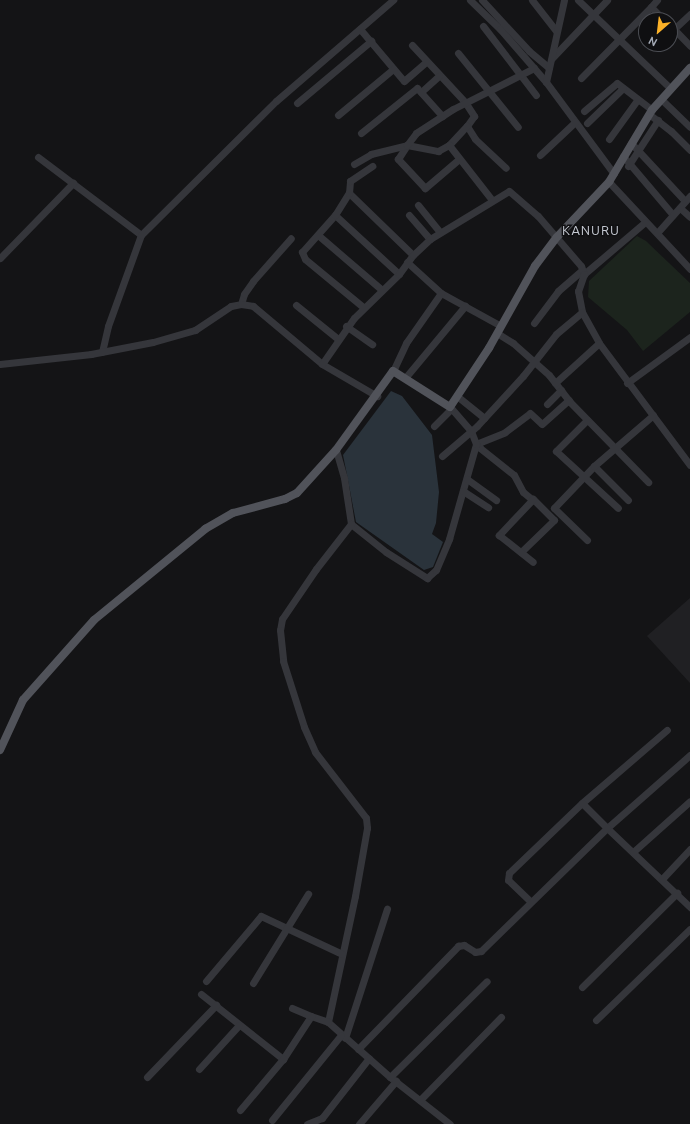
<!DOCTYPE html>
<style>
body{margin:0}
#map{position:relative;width:690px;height:1124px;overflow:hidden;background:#141416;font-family:Ubuntu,sans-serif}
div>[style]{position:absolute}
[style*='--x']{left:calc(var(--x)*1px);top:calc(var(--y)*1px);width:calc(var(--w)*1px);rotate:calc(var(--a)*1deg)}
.built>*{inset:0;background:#202023}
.green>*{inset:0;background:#1c241d}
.water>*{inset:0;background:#2a333b}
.minor>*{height:7px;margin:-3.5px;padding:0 3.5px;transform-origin:3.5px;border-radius:3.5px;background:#35363b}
.major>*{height:8px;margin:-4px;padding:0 4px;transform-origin:4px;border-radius:4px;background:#51535a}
span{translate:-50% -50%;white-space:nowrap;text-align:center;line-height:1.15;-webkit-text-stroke:3px #0f0f11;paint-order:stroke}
.quarter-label{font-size:13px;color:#c6cad3;letter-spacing:1px}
.north{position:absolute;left:638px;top:12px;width:40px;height:40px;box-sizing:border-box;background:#0f0f11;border:1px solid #4b4d53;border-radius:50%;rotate:208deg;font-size:11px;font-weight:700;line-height:16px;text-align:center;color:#a5abb7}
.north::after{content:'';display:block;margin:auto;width:14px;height:18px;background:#fbb128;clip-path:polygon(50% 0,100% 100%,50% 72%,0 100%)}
</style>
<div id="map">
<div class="built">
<div style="clip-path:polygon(690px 598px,690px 683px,647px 636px)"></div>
</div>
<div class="green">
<div style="clip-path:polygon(637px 236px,646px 241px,690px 283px,690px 312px,643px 351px,627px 330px,588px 297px,589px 281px)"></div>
</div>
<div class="water">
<div style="clip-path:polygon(391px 391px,402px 396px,432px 435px,439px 492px,436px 523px,432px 534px,443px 542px,433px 567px,424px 570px,356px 522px,347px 475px,343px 455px)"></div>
</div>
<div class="minor">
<div style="--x:470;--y:0;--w:42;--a:44"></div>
<div style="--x:500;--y:29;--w:70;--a:49"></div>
<div style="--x:546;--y:82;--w:114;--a:53.5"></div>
<div style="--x:482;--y:0;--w:69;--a:47.3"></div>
<div style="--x:529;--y:51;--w:26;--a:40"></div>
<div style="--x:532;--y:0;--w:39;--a:52"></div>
<div style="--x:578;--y:0;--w:127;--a:43.7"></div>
<div style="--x:657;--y:0;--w:9;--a:131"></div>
<div style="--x:651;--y:7;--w:18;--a:45"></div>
<div style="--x:670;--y:25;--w:29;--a:46"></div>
<div style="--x:483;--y:26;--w:87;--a:52.5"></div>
<div style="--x:360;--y:29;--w:68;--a:49.8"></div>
<div style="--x:404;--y:81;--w:30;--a:-41"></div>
<div style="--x:674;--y:29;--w:22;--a:-43"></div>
<div style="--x:412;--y:45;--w:78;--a:47.1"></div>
<div style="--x:465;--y:102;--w:17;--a:57"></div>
<div style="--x:474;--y:116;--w:12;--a:125"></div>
<div style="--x:467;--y:126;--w:15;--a:58"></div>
<div style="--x:475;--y:139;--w:42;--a:43.1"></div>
<div style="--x:458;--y:53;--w:95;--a:51"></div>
<div style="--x:552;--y:58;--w:80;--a:-46.5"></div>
<div style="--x:581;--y:78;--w:100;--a:-45.4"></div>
<div style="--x:546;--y:82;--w:84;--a:-77.6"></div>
<div style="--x:421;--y:92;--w:24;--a:-42"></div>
<div style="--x:661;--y:99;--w:40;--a:44"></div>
<div style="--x:297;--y:103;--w:97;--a:-40"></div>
<div style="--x:584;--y:111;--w:43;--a:-40.3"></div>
<div style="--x:617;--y:83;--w:44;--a:37.6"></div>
<div style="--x:649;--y:114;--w:28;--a:38"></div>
<div style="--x:671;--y:131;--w:27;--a:45"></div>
<div style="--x:338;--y:115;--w:72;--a:-39.9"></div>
<div style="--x:587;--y:123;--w:50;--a:-44.2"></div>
<div style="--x:361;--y:133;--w:72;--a:-38.8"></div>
<div style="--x:417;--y:88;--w:38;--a:48"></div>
<div style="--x:609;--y:139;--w:49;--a:-54.1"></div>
<div style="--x:631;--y:143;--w:79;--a:47"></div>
<div style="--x:449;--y:145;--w:26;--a:-47"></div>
<div style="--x:540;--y:155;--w:48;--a:-43.3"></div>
<div style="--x:623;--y:156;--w:77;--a:49.7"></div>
<div style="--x:38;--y:157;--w:129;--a:37.1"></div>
<div style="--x:459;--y:159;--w:45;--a:139.5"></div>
<div style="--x:425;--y:188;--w:40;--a:-133"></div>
<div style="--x:398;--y:159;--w:17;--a:-57"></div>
<div style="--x:407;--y:145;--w:32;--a:11"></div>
<div style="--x:438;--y:151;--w:13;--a:-29"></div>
<div style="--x:449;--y:145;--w:70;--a:52"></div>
<div style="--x:354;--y:164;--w:20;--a:-30"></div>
<div style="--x:371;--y:154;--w:37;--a:-14"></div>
<div style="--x:407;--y:145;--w:15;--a:-53"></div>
<div style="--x:416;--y:133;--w:44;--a:-33"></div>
<div style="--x:453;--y:109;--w:91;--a:-26.8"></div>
<div style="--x:628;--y:166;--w:55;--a:-56.9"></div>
<div style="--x:609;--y:182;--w:119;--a:47"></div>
<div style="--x:349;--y:193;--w:89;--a:44.1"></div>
<div style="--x:418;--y:205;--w:35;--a:51"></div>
<div style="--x:680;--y:208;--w:13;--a:42"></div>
<div style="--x:335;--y:215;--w:87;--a:42.7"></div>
<div style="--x:409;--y:215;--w:32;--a:49"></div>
<div style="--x:657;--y:233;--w:50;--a:-48.3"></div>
<div style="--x:318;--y:235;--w:84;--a:40.7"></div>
<div style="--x:0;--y:258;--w:105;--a:-45.8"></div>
<div style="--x:407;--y:262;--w:46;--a:42.4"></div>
<div style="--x:441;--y:293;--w:68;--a:28.8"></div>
<div style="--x:584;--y:274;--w:80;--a:-40.4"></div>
<div style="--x:241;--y:304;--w:10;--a:-73"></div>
<div style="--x:244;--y:294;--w:16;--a:-55"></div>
<div style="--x:253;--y:281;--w:57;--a:-48.5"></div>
<div style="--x:296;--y:305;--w:54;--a:39"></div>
<div style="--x:363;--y:307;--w:75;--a:-140.4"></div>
<div style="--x:305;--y:259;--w:8;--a:-113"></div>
<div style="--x:302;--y:252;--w:50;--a:-48.3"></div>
<div style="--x:335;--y:215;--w:26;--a:-58"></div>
<div style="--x:349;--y:193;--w:12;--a:-85"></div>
<div style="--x:350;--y:181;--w:27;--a:-34"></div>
<div style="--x:534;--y:323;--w:40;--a:-53"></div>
<div style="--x:558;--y:291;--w:32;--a:-41"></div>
<div style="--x:346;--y:326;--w:32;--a:35"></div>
<div style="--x:497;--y:333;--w:19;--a:32"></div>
<div style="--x:513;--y:343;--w:48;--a:41.6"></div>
<div style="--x:549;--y:375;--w:34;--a:52"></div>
<div style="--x:570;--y:402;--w:112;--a:45.7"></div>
<div style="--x:102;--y:352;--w:27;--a:-77"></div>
<div style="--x:108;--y:326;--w:97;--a:-70.1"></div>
<div style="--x:141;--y:235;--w:190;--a:-44.8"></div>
<div style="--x:276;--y:101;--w:155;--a:-40.8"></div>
<div style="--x:0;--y:364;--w:92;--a:-6.3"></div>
<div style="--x:91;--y:354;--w:63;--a:-11"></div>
<div style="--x:153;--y:342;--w:44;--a:-15.9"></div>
<div style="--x:195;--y:330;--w:43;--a:-33.7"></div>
<div style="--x:231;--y:306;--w:10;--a:-11"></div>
<div style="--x:241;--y:304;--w:12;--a:9"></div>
<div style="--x:253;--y:306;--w:90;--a:40"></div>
<div style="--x:322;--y:364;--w:64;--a:30.2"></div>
<div style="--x:322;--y:364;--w:56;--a:-55.2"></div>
<div style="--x:354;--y:318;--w:63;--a:-44.4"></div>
<div style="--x:399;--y:274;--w:24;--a:-54"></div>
<div style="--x:413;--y:255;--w:23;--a:-43"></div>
<div style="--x:430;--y:239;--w:92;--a:-31.3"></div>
<div style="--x:509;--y:191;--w:38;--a:41"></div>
<div style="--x:538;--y:216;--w:66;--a:49.3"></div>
<div style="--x:581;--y:266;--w:9;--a:69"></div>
<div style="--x:584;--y:274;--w:18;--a:109"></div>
<div style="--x:578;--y:291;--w:21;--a:79"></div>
<div style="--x:582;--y:312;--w:35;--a:61"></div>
<div style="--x:599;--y:343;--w:152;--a:53.3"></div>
<div style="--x:393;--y:371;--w:31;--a:-65"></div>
<div style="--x:406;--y:343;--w:61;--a:-55"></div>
<div style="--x:405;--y:378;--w:94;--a:-50.2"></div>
<div style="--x:555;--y:383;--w:59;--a:-42.3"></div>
<div style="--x:627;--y:383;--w:78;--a:-36.1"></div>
<div style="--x:457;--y:396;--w:35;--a:39"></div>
<div style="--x:547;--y:404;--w:20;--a:-45"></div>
<div style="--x:587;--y:420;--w:44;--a:135"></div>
<div style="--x:556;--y:451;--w:84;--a:42.6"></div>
<div style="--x:434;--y:426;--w:24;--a:-45"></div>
<div style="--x:478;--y:443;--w:5;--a:68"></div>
<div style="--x:480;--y:448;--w:43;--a:38.5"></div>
<div style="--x:514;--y:475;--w:19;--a:62"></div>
<div style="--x:523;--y:492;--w:13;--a:39"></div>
<div style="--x:476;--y:444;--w:31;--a:-22"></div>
<div style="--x:505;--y:432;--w:31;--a:-37"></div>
<div style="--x:530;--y:413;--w:16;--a:43"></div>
<div style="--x:542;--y:424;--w:36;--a:-42"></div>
<div style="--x:336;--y:450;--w:29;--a:74"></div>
<div style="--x:344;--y:478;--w:47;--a:81.3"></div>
<div style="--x:351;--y:524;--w:45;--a:38.7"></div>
<div style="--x:386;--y:552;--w:49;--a:32.4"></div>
<div style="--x:427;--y:578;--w:12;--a:-42"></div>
<div style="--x:436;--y:570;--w:34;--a:-67"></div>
<div style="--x:449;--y:539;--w:99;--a:-74.1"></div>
<div style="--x:476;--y:444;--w:14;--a:-111"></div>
<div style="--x:471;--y:431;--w:32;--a:-131"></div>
<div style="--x:442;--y:456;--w:46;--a:-40.6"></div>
<div style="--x:477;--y:426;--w:68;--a:-47.4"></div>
<div style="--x:523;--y:376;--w:53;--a:-51.8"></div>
<div style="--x:556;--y:334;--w:34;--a:-40"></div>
<div style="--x:594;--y:466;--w:48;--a:45"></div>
<div style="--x:467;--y:479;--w:36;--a:36"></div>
<div style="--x:463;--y:491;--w:30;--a:33"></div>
<div style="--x:351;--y:524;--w:57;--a:127.9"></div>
<div style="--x:316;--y:569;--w:60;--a:124.2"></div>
<div style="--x:282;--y:619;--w:11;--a:100"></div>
<div style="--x:280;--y:630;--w:31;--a:84"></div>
<div style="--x:283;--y:661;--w:69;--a:72.3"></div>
<div style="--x:304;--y:727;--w:27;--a:66"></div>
<div style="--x:315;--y:752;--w:83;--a:52.3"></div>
<div style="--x:366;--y:818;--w:10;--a:84"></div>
<div style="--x:367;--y:828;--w:69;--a:100"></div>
<div style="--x:355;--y:896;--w:129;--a:102.1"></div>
<div style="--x:328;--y:1022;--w:83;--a:41.6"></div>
<div style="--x:390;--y:1077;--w:76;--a:38.1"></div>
<div style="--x:587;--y:540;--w:46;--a:-135.9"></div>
<div style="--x:554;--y:508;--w:58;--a:-46.4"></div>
<div style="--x:594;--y:466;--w:78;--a:-40.8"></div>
<div style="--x:521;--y:552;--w:46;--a:-44.1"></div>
<div style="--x:554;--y:520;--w:30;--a:-135"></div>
<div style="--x:533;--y:499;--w:50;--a:133.4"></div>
<div style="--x:499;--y:535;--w:43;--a:38.5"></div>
<div style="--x:690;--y:755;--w:111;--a:138.7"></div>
<div style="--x:607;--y:828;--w:115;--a:43.6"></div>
<div style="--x:633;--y:852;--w:76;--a:-41.8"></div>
<div style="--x:662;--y:879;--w:41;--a:-47"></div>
<div style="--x:530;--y:901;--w:30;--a:-136"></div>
<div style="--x:508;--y:880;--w:7;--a:-82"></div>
<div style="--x:509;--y:873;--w:101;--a:-43.8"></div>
<div style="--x:582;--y:803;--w:112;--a:-40.7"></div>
<div style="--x:206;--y:981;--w:85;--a:-49.8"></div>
<div style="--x:261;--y:916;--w:89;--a:25.1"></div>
<div style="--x:253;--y:983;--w:105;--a:-58.3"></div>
<div style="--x:582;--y:987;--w:134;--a:-44.7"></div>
<div style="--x:201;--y:994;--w:105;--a:38.4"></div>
<div style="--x:283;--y:1059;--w:51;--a:-56.9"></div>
<div style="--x:311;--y:1016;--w:18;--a:19"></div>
<div style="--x:292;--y:1008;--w:21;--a:23"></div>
<div style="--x:596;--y:1020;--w:131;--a:-44.1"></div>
<div style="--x:345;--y:1038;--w:136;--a:-72"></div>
<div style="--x:358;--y:1049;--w:144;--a:-45.8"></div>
<div style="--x:458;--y:946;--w:6;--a:-9"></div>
<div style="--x:464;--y:945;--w:13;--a:32"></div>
<div style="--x:475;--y:952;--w:6;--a:-9"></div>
<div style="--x:481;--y:951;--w:176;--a:-44.3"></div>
<div style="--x:607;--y:828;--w:35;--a:-135"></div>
<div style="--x:199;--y:1069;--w:59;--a:-47.7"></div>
<div style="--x:147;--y:1077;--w:100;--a:-46.2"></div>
<div style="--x:390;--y:1077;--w:136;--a:-44.7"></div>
<div style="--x:420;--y:1100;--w:116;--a:-45.7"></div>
<div style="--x:240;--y:1110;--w:67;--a:-49.9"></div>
<div style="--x:272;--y:1120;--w:109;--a:-50.9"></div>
<div style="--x:307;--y:1124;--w:16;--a:-22"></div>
<div style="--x:322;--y:1118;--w:76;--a:-51.9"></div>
<div style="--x:359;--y:1124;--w:57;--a:-49.3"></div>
</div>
<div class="major">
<div style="--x:0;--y:750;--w:55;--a:-65.3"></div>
<div style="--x:23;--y:700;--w:107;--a:-48.4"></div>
<div style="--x:94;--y:620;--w:144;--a:-39.3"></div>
<div style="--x:205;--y:529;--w:32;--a:-30"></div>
<div style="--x:233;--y:513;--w:54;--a:-15.1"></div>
<div style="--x:285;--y:499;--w:13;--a:-27"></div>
<div style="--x:297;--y:493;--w:58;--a:-47.8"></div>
<div style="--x:336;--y:450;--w:97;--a:-54.2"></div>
<div style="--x:393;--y:371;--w:67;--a:32.3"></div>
<div style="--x:450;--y:407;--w:71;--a:-56.5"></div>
<div style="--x:489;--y:348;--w:94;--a:-60.7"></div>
<div style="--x:535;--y:266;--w:36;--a:-53"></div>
<div style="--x:557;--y:237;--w:76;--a:-46.6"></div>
<div style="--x:609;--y:182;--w:84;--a:-59.2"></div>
<div style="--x:652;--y:110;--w:57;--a:-47.9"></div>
</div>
<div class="quarter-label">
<span style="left:591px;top:230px">KANURU</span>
</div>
<div class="north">N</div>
</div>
